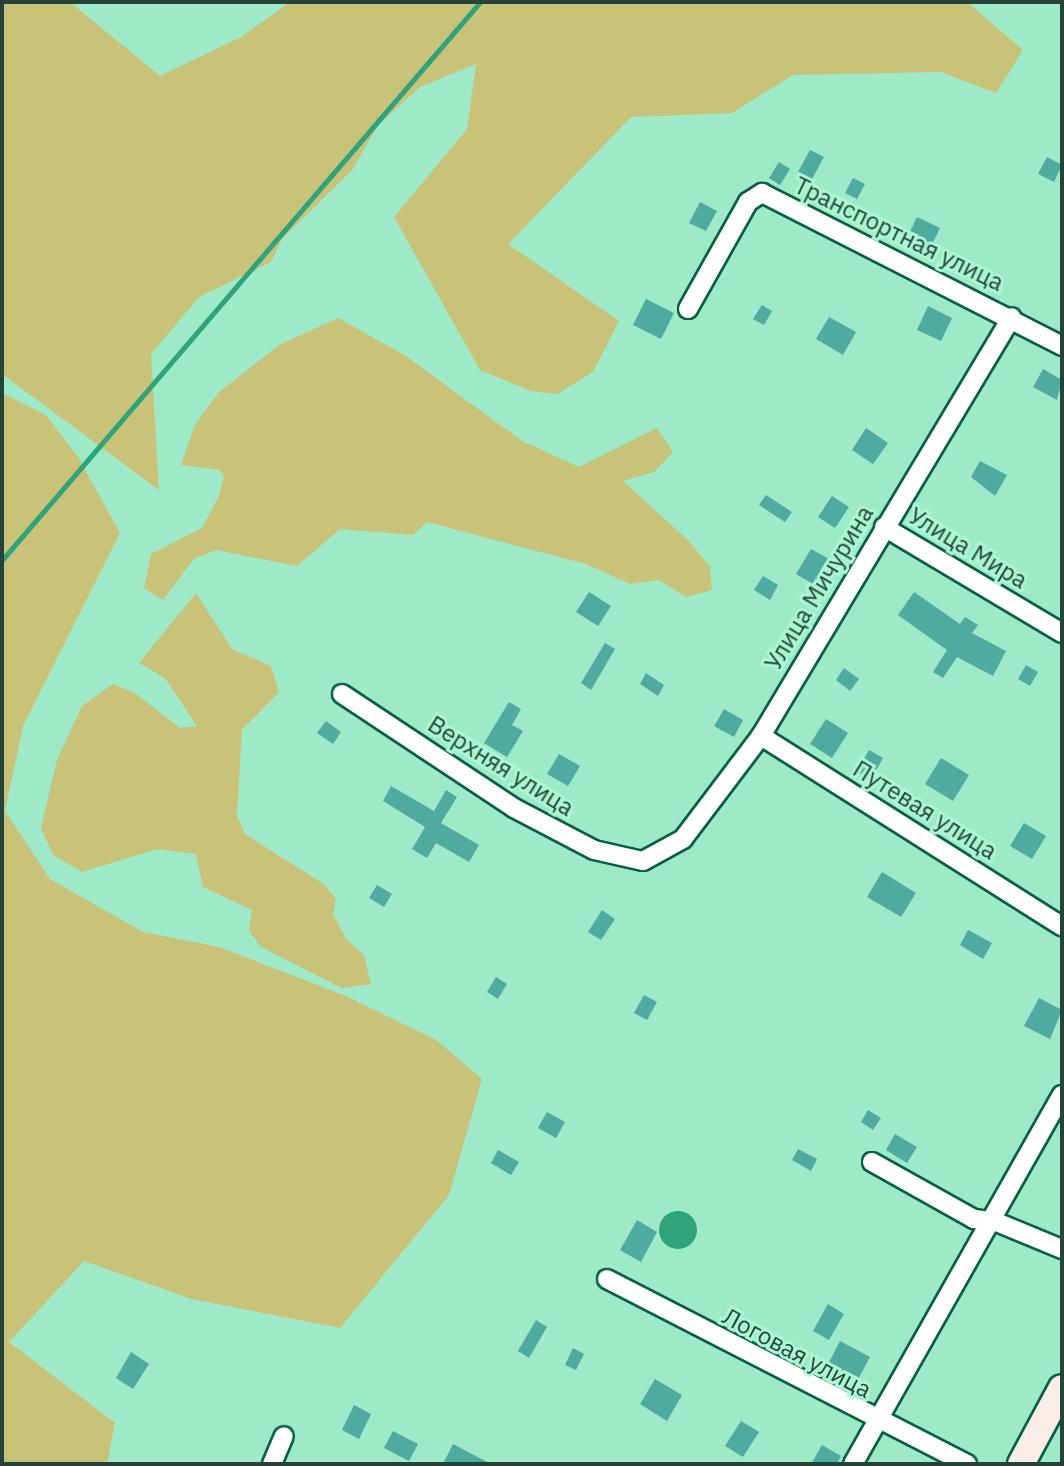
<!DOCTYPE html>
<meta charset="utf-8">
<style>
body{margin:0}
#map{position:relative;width:1064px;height:1466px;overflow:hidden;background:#9de9c8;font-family:"IBM Plex Sans",sans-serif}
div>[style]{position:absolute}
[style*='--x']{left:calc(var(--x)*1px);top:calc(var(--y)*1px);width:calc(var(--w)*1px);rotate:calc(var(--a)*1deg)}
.green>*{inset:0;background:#c8c378}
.water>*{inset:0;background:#31a37b}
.round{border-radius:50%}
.stream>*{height:5px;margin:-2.5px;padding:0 2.5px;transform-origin:2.5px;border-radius:2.5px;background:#31a37b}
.building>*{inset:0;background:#4faa9f}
.roads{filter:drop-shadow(2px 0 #076045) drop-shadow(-2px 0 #076045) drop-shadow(0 2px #076045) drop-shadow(0 -2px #076045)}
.street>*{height:18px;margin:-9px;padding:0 9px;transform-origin:9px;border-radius:9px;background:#fff}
.secondary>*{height:26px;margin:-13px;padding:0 13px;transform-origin:13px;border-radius:13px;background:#fbede7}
span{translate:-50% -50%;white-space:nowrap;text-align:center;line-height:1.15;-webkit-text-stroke:6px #aaf7d4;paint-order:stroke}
.street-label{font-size:24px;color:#254437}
.frame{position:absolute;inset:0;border:4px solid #254437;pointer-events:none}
</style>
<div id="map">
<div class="green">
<div style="clip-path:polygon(2px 2px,70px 2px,160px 76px,241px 37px,290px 2px,967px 2px,1023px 50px,996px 93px,941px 72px,793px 75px,732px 113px,631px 117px,508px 244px,619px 321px,593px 372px,557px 394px,531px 391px,480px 370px,394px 217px,467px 129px,476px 64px,420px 87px,378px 125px,352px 170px,282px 239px,271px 262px,199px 297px,151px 354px,159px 490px,2px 374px)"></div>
<div style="clip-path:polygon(338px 318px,406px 356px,522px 441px,579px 467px,657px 428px,673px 452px,654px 472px,623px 481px,690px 542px,710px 567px,712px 590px,686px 597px,659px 580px,630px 584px,586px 564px,427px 522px,413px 535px,340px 529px,297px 566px,216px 550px,194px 559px,163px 600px,144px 588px,151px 554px,202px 528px,218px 498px,224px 477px,219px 470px,181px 465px,195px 425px,218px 393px,279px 345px)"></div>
<div style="clip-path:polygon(2px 393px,46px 415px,78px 457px,120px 533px,23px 726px,5px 811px,50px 879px,143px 932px,219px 947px,346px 996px,436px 1040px,482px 1079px,449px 1195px,340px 1328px,192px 1299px,84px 1261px,9px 1342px,115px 1423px,107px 1464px,2px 1464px)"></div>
<div style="clip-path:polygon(196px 593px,232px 649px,271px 666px,279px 692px,242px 730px,237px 816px,245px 834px,325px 885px,336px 899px,333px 914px,346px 939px,364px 955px,371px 984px,342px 988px,261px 947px,249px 931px,252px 910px,203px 887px,196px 854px,157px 849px,82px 872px,53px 855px,41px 828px,57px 760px,82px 706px,113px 684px,135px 693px,180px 728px,197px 726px,165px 678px,139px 663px)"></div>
</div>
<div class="water">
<div class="round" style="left:659px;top:1211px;width:38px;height:38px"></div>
</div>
<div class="stream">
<div style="--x:2;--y:560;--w:735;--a:-49.42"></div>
</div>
<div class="building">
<div style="clip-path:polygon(810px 150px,824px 157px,812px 179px,798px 172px)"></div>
<div style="clip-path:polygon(1047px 157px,1062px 165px,1054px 182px,1038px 174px)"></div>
<div style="clip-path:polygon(779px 162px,790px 169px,780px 185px,769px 178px)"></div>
<div style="clip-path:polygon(853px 178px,865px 184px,857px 199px,845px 193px)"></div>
<div style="clip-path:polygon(700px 202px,717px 211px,706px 231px,689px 223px)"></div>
<div style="clip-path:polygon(917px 217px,940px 228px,929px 251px,906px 240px)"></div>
<div style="clip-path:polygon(646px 299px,674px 313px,661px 339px,633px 325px)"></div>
<div style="clip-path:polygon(762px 305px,772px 311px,764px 325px,753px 319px)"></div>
<div style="clip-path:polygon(928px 306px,952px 318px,941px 341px,917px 330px)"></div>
<div style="clip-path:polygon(829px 317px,856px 332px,843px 355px,816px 339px)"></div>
<div style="clip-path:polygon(1043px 369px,1062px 380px,1057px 400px,1033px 387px)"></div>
<div style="clip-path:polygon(866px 428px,888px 443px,873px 464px,852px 450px)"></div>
<div style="clip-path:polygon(980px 461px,1007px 475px,995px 496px,971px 477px)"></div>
<div style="clip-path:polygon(766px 495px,792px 512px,785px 522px,759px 505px)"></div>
<div style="clip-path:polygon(832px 496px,849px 507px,835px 528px,818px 517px)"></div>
<div style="clip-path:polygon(811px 549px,831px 560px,816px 586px,796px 574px)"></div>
<div style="clip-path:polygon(763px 576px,778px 585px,770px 600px,754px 590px)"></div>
<div style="clip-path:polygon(589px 592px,611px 606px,598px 626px,576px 612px)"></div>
<div style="clip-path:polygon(914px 592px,960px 624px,965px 617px,978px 625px,972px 633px,1006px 651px,993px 676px,957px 657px,943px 678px,933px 672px,947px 650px,898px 615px)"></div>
<div style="clip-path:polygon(605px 643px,615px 649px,591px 690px,581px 683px)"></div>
<div style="clip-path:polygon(1026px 665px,1038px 672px,1030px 686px,1018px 679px)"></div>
<div style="clip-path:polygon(844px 668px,859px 679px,850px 691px,836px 680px)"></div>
<div style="clip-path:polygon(646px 673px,664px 685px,658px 696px,640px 684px)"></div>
<div style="clip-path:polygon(509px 702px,521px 709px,512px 725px,523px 731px,507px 757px,484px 743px)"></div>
<div style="clip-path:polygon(724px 709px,743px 720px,734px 737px,714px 726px)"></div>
<div style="clip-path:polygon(826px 719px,848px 733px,832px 758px,810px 744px)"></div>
<div style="clip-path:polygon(326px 721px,341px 732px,333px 744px,317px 733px)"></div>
<div style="clip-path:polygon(869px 750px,883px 758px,871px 779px,857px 771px)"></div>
<div style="clip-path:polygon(559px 754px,580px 766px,568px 786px,547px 774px)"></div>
<div style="clip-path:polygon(941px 758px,969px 775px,953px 801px,925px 784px)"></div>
<div style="clip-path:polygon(391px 786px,434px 811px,446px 790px,457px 797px,441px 823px,479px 845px,469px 862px,436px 843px,427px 858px,412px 849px,425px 827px,383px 801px)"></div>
<div style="clip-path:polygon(1024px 823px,1046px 836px,1032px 859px,1010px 846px)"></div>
<div style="clip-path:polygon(882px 872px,916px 893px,901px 917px,867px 897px)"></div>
<div style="clip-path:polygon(377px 885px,392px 894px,384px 907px,369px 898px)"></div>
<div style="clip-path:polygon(602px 910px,615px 919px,601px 940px,588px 932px)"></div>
<div style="clip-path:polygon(968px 930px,992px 943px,983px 959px,960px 945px)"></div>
<div style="clip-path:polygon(496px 977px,507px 984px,498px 999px,487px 992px)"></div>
<div style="clip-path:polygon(644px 995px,657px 1002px,647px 1020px,634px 1013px)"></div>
<div style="clip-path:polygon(1039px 998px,1062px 1010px,1050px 1039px,1024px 1026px)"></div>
<div style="clip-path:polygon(868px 1110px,881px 1118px,873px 1130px,861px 1122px)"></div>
<div style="clip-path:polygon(547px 1112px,565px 1122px,556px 1138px,538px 1128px)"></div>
<div style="clip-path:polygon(895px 1134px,917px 1147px,907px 1163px,886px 1150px)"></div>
<div style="clip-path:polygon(798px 1149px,817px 1159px,811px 1171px,792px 1160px)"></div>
<div style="clip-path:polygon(498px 1150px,519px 1162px,511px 1175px,491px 1163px)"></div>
<div style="clip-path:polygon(637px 1220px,657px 1232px,641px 1262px,620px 1250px)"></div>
<div style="clip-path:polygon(828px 1304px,844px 1314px,829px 1340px,813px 1331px)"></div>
<div style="clip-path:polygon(536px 1320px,547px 1327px,529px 1358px,518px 1351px)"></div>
<div style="clip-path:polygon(840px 1341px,870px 1357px,854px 1387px,824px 1372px)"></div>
<div style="clip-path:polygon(573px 1348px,584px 1354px,576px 1370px,565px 1365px)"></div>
<div style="clip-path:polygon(131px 1352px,149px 1364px,133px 1389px,116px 1378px)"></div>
<div style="clip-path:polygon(655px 1379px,682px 1395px,667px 1421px,640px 1404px)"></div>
<div style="clip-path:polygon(354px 1405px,371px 1414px,359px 1439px,342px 1430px)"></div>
<div style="clip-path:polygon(741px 1421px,759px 1432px,743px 1457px,725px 1446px)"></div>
<div style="clip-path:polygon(393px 1431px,418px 1444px,409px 1461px,384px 1448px)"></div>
<div style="clip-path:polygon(453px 1444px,491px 1464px,443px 1464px)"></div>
<div style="clip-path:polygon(822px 1445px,841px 1456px,837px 1464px,811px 1464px)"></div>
</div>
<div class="roads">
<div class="street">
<div style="--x:688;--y:309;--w:123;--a:-60.7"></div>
<div style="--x:748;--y:202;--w:17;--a:-33"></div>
<div style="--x:762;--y:193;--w:337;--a:27"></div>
<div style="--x:884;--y:527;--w:207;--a:30.8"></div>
<div style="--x:342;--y:694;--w:206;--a:33.5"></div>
<div style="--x:514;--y:808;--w:90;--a:27.7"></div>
<div style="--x:594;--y:850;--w:50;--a:12.7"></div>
<div style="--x:643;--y:861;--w:46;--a:-28.8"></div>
<div style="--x:683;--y:839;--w:129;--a:-52.9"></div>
<div style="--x:761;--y:736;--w:488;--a:-59.1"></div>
<div style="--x:761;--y:736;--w:356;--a:32.3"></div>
<div style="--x:872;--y:1162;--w:117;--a:29.2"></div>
<div style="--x:974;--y:1219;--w:20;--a:6"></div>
<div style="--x:994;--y:1221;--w:74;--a:22.4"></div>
<div style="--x:607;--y:1279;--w:405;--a:27.2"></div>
<div style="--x:272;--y:1464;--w:30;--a:-67"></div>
<div style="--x:853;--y:1464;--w:424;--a:-60.5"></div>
</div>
<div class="secondary">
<div style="--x:1021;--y:1464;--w:86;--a:-61.7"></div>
</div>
</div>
<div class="street-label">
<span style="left:899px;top:234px;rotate:26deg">Транспортная улица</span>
<span style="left:968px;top:548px;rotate:31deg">Улица Мира</span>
<span style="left:819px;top:588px;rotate:-59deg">Улица Мичурина</span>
<span style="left:501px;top:766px;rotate:32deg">Верхняя улица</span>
<span style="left:925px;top:810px;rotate:32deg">Путевая улица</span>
<span style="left:797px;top:1353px;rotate:28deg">Логовая улица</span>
</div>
<div class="frame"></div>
</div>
